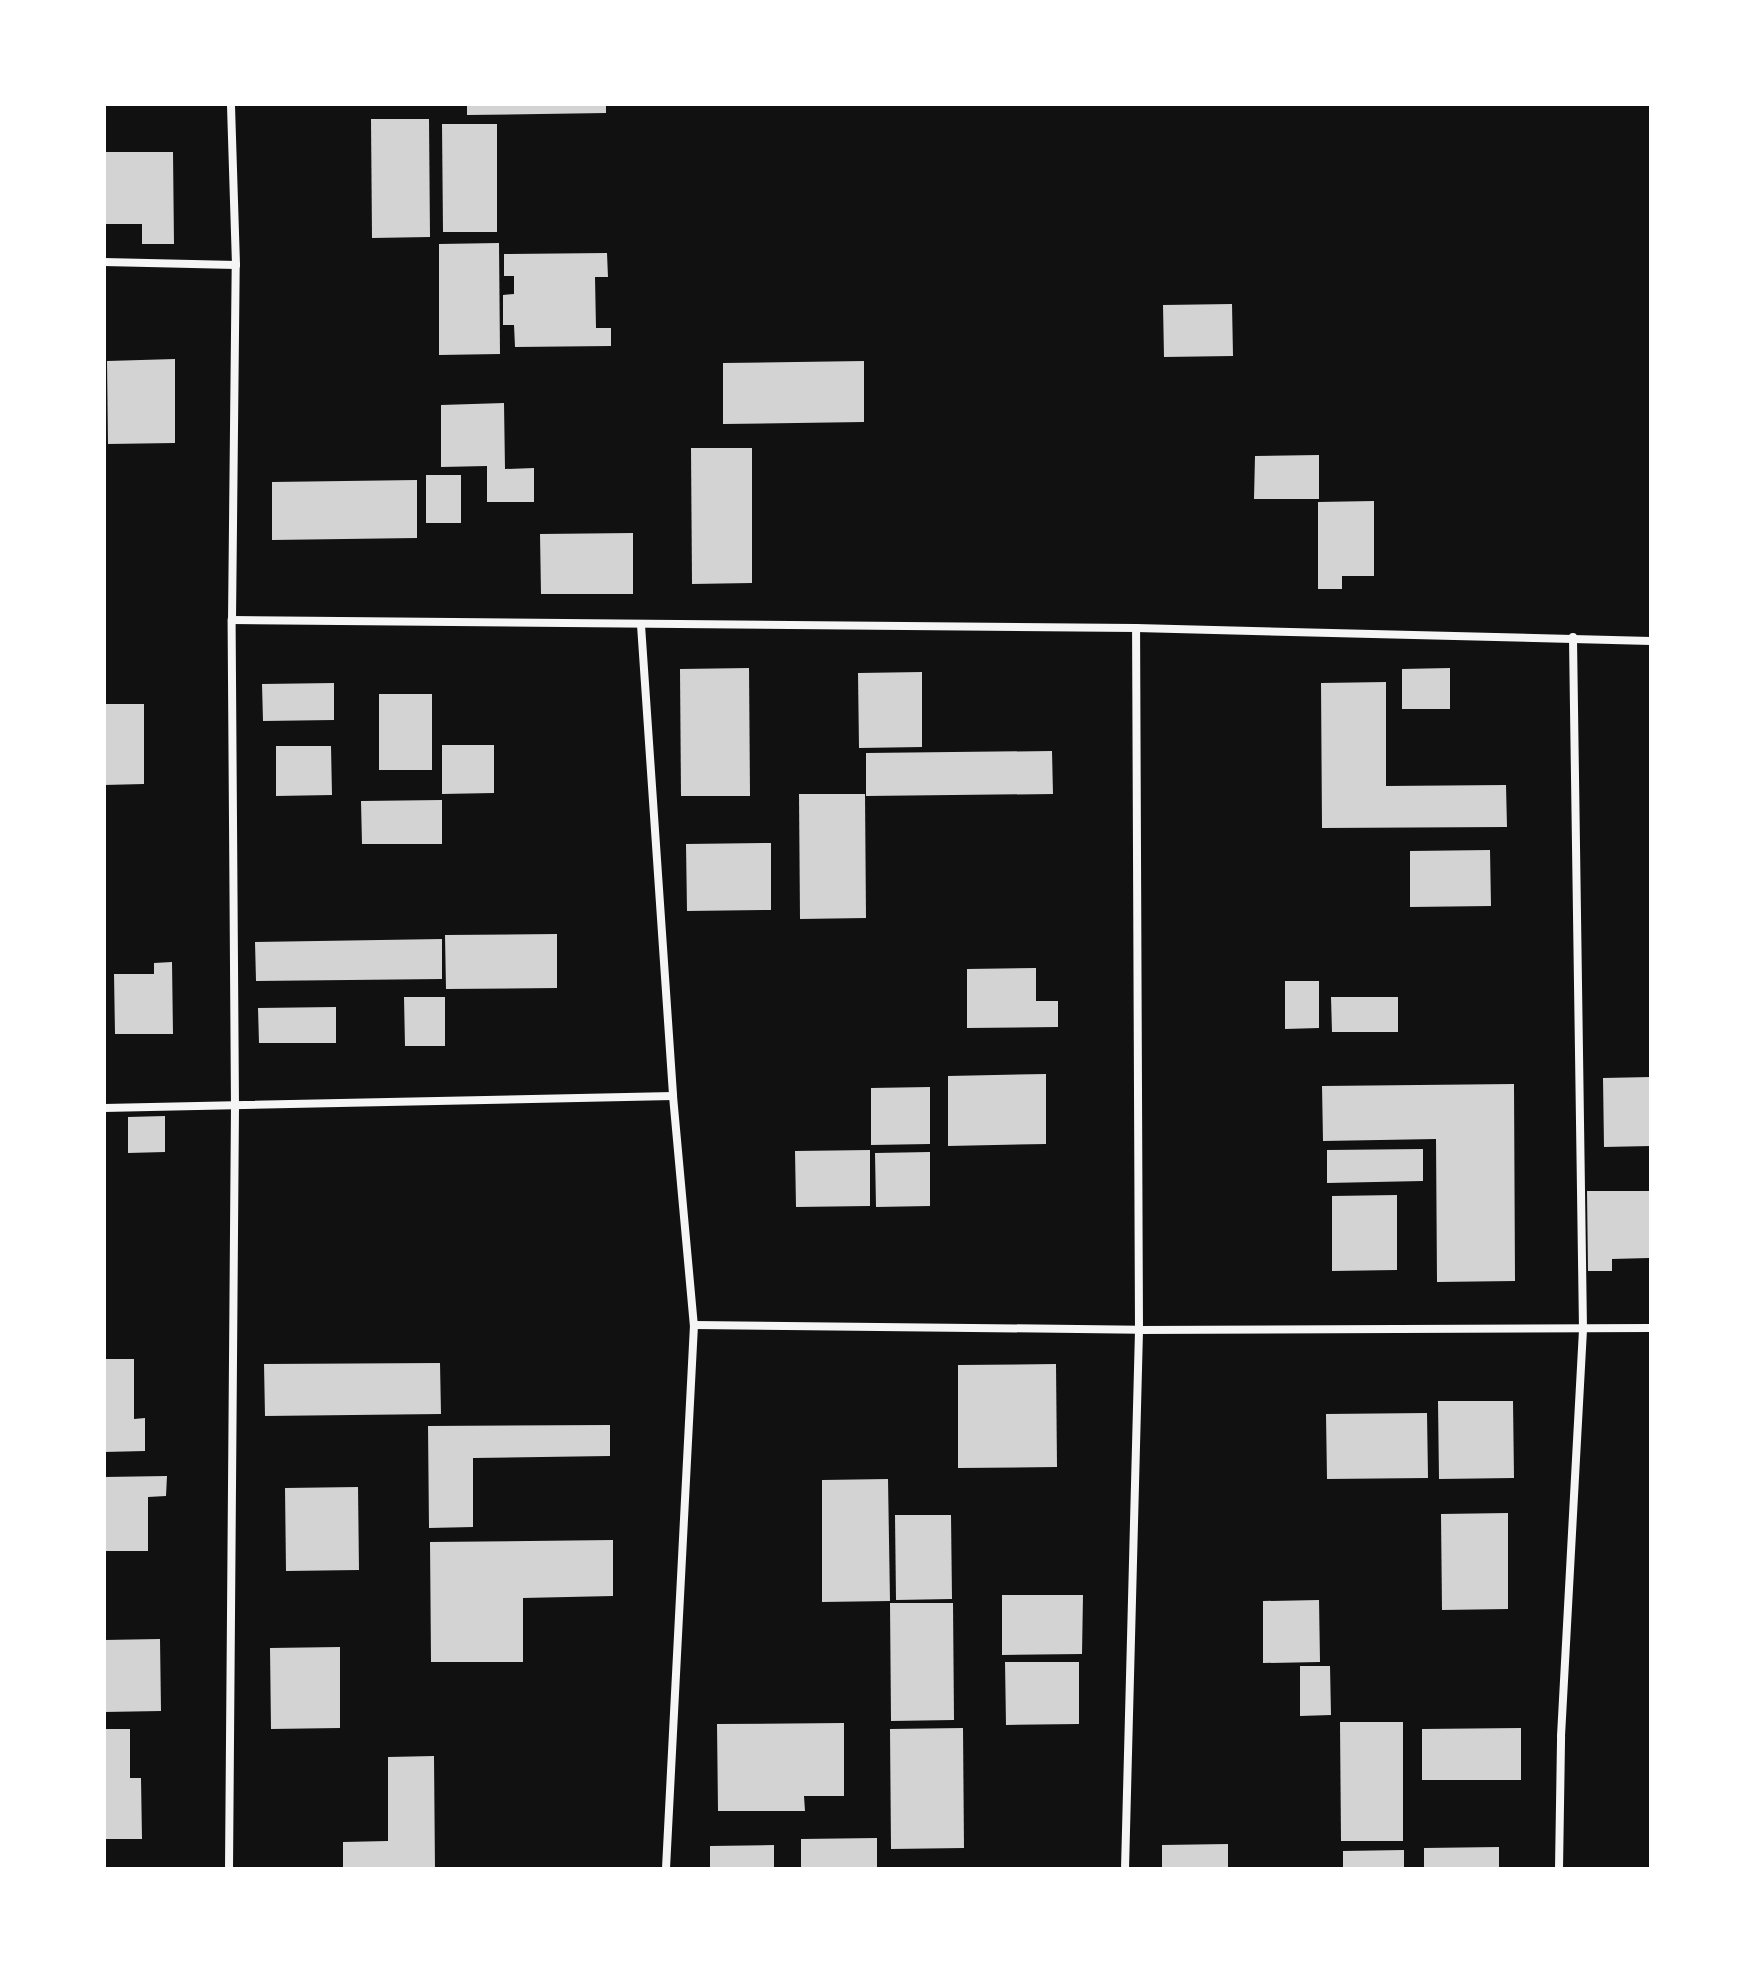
<!DOCTYPE html>
<style>
body{margin:0}
#map{position:relative;width:1755px;height:1973px;overflow:hidden;background:#111;font-family:"Alegreya Sans",sans-serif}
div>[style]{position:absolute}
[style*='--x']{left:calc(var(--x)*1px);top:calc(var(--y)*1px);width:calc(var(--w)*1px);rotate:calc(var(--a)*1deg)}
.building>*{inset:0;background:#d3d3d3}
.minor>*{height:8px;margin:-4px;padding:0 4px;transform-origin:4px;border-radius:4px;background:#f5f5f5}
span{translate:-50% -50%;white-space:nowrap;text-align:center;line-height:1.15;-webkit-text-stroke:6px #fff;paint-order:stroke}
.frame{position:absolute;inset:0;border:106px solid #fff;pointer-events:none}
</style>
<div id="map">
<div class="building">
<div style="clip-path:polygon(467px 104px,606px 104px,606px 113px,467px 115px)"></div>
<div style="clip-path:polygon(371px 119px,429px 119px,430px 237px,372px 238px)"></div>
<div style="clip-path:polygon(442px 124px,497px 124px,497px 232px,443px 232px)"></div>
<div style="clip-path:polygon(104px 152px,173px 152px,174px 244px,142px 244px,142px 224px,104px 224px)"></div>
<div style="clip-path:polygon(499px 243px,500px 354px,439px 355px,439px 244px)"></div>
<div style="clip-path:polygon(607px 253px,608px 277px,595px 277px,596px 328px,611px 328px,611px 346px,515px 347px,514px 325px,503px 325px,503px 295px,514px 294px,514px 276px,504px 276px,504px 254px)"></div>
<div style="clip-path:polygon(1232px 304px,1233px 356px,1164px 357px,1163px 305px)"></div>
<div style="clip-path:polygon(175px 359px,175px 443px,108px 444px,107px 361px)"></div>
<div style="clip-path:polygon(864px 361px,864px 422px,723px 424px,723px 363px)"></div>
<div style="clip-path:polygon(504px 403px,505px 469px,534px 468px,534px 502px,487px 502px,487px 466px,441px 467px,441px 405px)"></div>
<div style="clip-path:polygon(691px 448px,752px 448px,752px 583px,692px 584px)"></div>
<div style="clip-path:polygon(1319px 455px,1319px 499px,1254px 499px,1255px 456px)"></div>
<div style="clip-path:polygon(426px 475px,461px 475px,461px 523px,426px 523px)"></div>
<div style="clip-path:polygon(417px 480px,417px 538px,272px 540px,272px 482px)"></div>
<div style="clip-path:polygon(1374px 501px,1374px 576px,1342px 576px,1342px 589px,1318px 589px,1318px 502px)"></div>
<div style="clip-path:polygon(633px 533px,633px 594px,541px 594px,540px 534px)"></div>
<div style="clip-path:polygon(749px 668px,750px 796px,681px 796px,680px 669px)"></div>
<div style="clip-path:polygon(1450px 668px,1450px 709px,1402px 709px,1402px 669px)"></div>
<div style="clip-path:polygon(922px 672px,922px 747px,859px 748px,858px 673px)"></div>
<div style="clip-path:polygon(1386px 682px,1386px 786px,1506px 785px,1507px 827px,1322px 828px,1321px 683px)"></div>
<div style="clip-path:polygon(334px 683px,334px 720px,263px 721px,262px 684px)"></div>
<div style="clip-path:polygon(379px 694px,432px 694px,432px 770px,379px 770px)"></div>
<div style="clip-path:polygon(104px 704px,144px 704px,144px 784px,104px 785px)"></div>
<div style="clip-path:polygon(442px 745px,494px 745px,494px 793px,442px 794px)"></div>
<div style="clip-path:polygon(276px 746px,331px 746px,332px 795px,276px 796px)"></div>
<div style="clip-path:polygon(1052px 751px,1053px 794px,866px 796px,866px 753px)"></div>
<div style="clip-path:polygon(799px 794px,865px 794px,866px 918px,800px 919px)"></div>
<div style="clip-path:polygon(442px 800px,442px 844px,362px 844px,361px 801px)"></div>
<div style="clip-path:polygon(771px 843px,771px 910px,687px 911px,686px 844px)"></div>
<div style="clip-path:polygon(1490px 850px,1491px 906px,1410px 907px,1410px 851px)"></div>
<div style="clip-path:polygon(557px 934px,557px 988px,446px 989px,445px 935px)"></div>
<div style="clip-path:polygon(442px 939px,442px 979px,256px 981px,255px 942px)"></div>
<div style="clip-path:polygon(172px 962px,173px 1034px,115px 1034px,114px 974px,154px 974px,154px 963px)"></div>
<div style="clip-path:polygon(1036px 968px,1036px 1001px,1058px 1001px,1058px 1027px,967px 1028px,967px 969px)"></div>
<div style="clip-path:polygon(1285px 981px,1319px 981px,1319px 1028px,1285px 1029px)"></div>
<div style="clip-path:polygon(404px 997px,445px 997px,445px 1046px,405px 1046px)"></div>
<div style="clip-path:polygon(1331px 997px,1398px 997px,1398px 1032px,1332px 1032px)"></div>
<div style="clip-path:polygon(336px 1007px,336px 1043px,259px 1043px,258px 1008px)"></div>
<div style="clip-path:polygon(1046px 1074px,1046px 1144px,948px 1146px,948px 1076px)"></div>
<div style="clip-path:polygon(1651px 1077px,1651px 1146px,1604px 1147px,1603px 1078px)"></div>
<div style="clip-path:polygon(1514px 1084px,1515px 1281px,1437px 1282px,1436px 1139px,1323px 1141px,1322px 1086px)"></div>
<div style="clip-path:polygon(930px 1087px,930px 1144px,871px 1145px,871px 1088px)"></div>
<div style="clip-path:polygon(165px 1116px,165px 1152px,128px 1153px,128px 1117px)"></div>
<div style="clip-path:polygon(1423px 1149px,1423px 1181px,1327px 1183px,1327px 1150px)"></div>
<div style="clip-path:polygon(870px 1150px,870px 1206px,796px 1207px,795px 1151px)"></div>
<div style="clip-path:polygon(930px 1152px,930px 1206px,876px 1207px,875px 1153px)"></div>
<div style="clip-path:polygon(1587px 1191px,1649px 1191px,1649px 1258px,1612px 1259px,1612px 1271px,1588px 1271px)"></div>
<div style="clip-path:polygon(1397px 1195px,1397px 1270px,1332px 1271px,1332px 1196px)"></div>
<div style="clip-path:polygon(104px 1359px,134px 1359px,134px 1419px,145px 1418px,145px 1451px,104px 1452px)"></div>
<div style="clip-path:polygon(440px 1363px,441px 1414px,265px 1416px,264px 1364px)"></div>
<div style="clip-path:polygon(1056px 1364px,1057px 1467px,958px 1468px,958px 1365px)"></div>
<div style="clip-path:polygon(1438px 1401px,1513px 1401px,1514px 1478px,1439px 1479px)"></div>
<div style="clip-path:polygon(1427px 1413px,1428px 1478px,1327px 1479px,1326px 1414px)"></div>
<div style="clip-path:polygon(610px 1425px,610px 1456px,473px 1458px,473px 1527px,429px 1528px,428px 1426px)"></div>
<div style="clip-path:polygon(167px 1476px,166px 1496px,148px 1497px,148px 1551px,104px 1551px,104px 1477px)"></div>
<div style="clip-path:polygon(888px 1479px,890px 1601px,822px 1602px,822px 1480px)"></div>
<div style="clip-path:polygon(358px 1487px,359px 1570px,286px 1571px,285px 1488px)"></div>
<div style="clip-path:polygon(1508px 1513px,1508px 1609px,1442px 1610px,1441px 1514px)"></div>
<div style="clip-path:polygon(895px 1515px,951px 1515px,952px 1599px,896px 1600px)"></div>
<div style="clip-path:polygon(613px 1540px,613px 1596px,523px 1598px,523px 1662px,431px 1662px,430px 1542px)"></div>
<div style="clip-path:polygon(1002px 1595px,1083px 1595px,1082px 1654px,1002px 1655px)"></div>
<div style="clip-path:polygon(1319px 1600px,1320px 1662px,1263px 1663px,1263px 1601px)"></div>
<div style="clip-path:polygon(890px 1603px,953px 1603px,954px 1720px,891px 1721px)"></div>
<div style="clip-path:polygon(160px 1639px,161px 1711px,104px 1712px,104px 1640px)"></div>
<div style="clip-path:polygon(340px 1647px,340px 1728px,271px 1729px,270px 1648px)"></div>
<div style="clip-path:polygon(1005px 1662px,1079px 1662px,1079px 1724px,1006px 1725px)"></div>
<div style="clip-path:polygon(1300px 1666px,1330px 1666px,1331px 1715px,1300px 1716px)"></div>
<div style="clip-path:polygon(1340px 1722px,1403px 1722px,1403px 1841px,1341px 1841px)"></div>
<div style="clip-path:polygon(844px 1723px,844px 1796px,804px 1796px,805px 1811px,718px 1811px,717px 1724px)"></div>
<div style="clip-path:polygon(963px 1728px,964px 1848px,891px 1849px,890px 1729px)"></div>
<div style="clip-path:polygon(1521px 1728px,1521px 1780px,1422px 1780px,1422px 1729px)"></div>
<div style="clip-path:polygon(104px 1729px,130px 1729px,130px 1778px,141px 1778px,142px 1839px,104px 1839px)"></div>
<div style="clip-path:polygon(434px 1756px,435px 1869px,343px 1869px,343px 1842px,388px 1841px,388px 1757px)"></div>
<div style="clip-path:polygon(877px 1838px,877px 1869px,801px 1869px,801px 1839px)"></div>
<div style="clip-path:polygon(1228px 1844px,1228px 1869px,1162px 1869px,1162px 1845px)"></div>
<div style="clip-path:polygon(774px 1845px,774px 1869px,710px 1869px,710px 1846px)"></div>
<div style="clip-path:polygon(1499px 1847px,1499px 1869px,1424px 1869px,1424px 1848px)"></div>
<div style="clip-path:polygon(1404px 1850px,1404px 1869px,1343px 1869px,1343px 1851px)"></div>
</div>
<div class="minor">
<div style="--x:104;--y:262;--w:132;--a:1.3"></div>
<div style="--x:232;--y:620;--w:904;--a:0.51"></div>
<div style="--x:1136;--y:628;--w:515;--a:1.45"></div>
<div style="--x:641;--y:625;--w:472;--a:86.1"></div>
<div style="--x:673;--y:1096;--w:230;--a:84.8"></div>
<div style="--x:694;--y:1325;--w:545;--a:92.95"></div>
<div style="--x:104;--y:1108;--w:569;--a:-1.21"></div>
<div style="--x:694;--y:1325;--w:445;--a:0.6"></div>
<div style="--x:1139;--y:1330;--w:512;--a:-0.22"></div>
<div style="--x:229;--y:1869;--w:761;--a:-89.55"></div>
<div style="--x:235;--y:1108;--w:488;--a:-90.4"></div>
<div style="--x:232;--y:620;--w:355;--a:-89.4"></div>
<div style="--x:236;--y:265;--w:161;--a:-91.8"></div>
<div style="--x:1125;--y:1869;--w:539;--a:-88.51"></div>
<div style="--x:1139;--y:1330;--w:702;--a:-90.24"></div>
<div style="--x:1559;--y:1869;--w:133;--a:-89.1"></div>
<div style="--x:1561;--y:1736;--w:408;--a:-86.9"></div>
<div style="--x:1583;--y:1329;--w:692;--a:-90.83"></div>
</div>
<div class="frame"></div>
</div>
